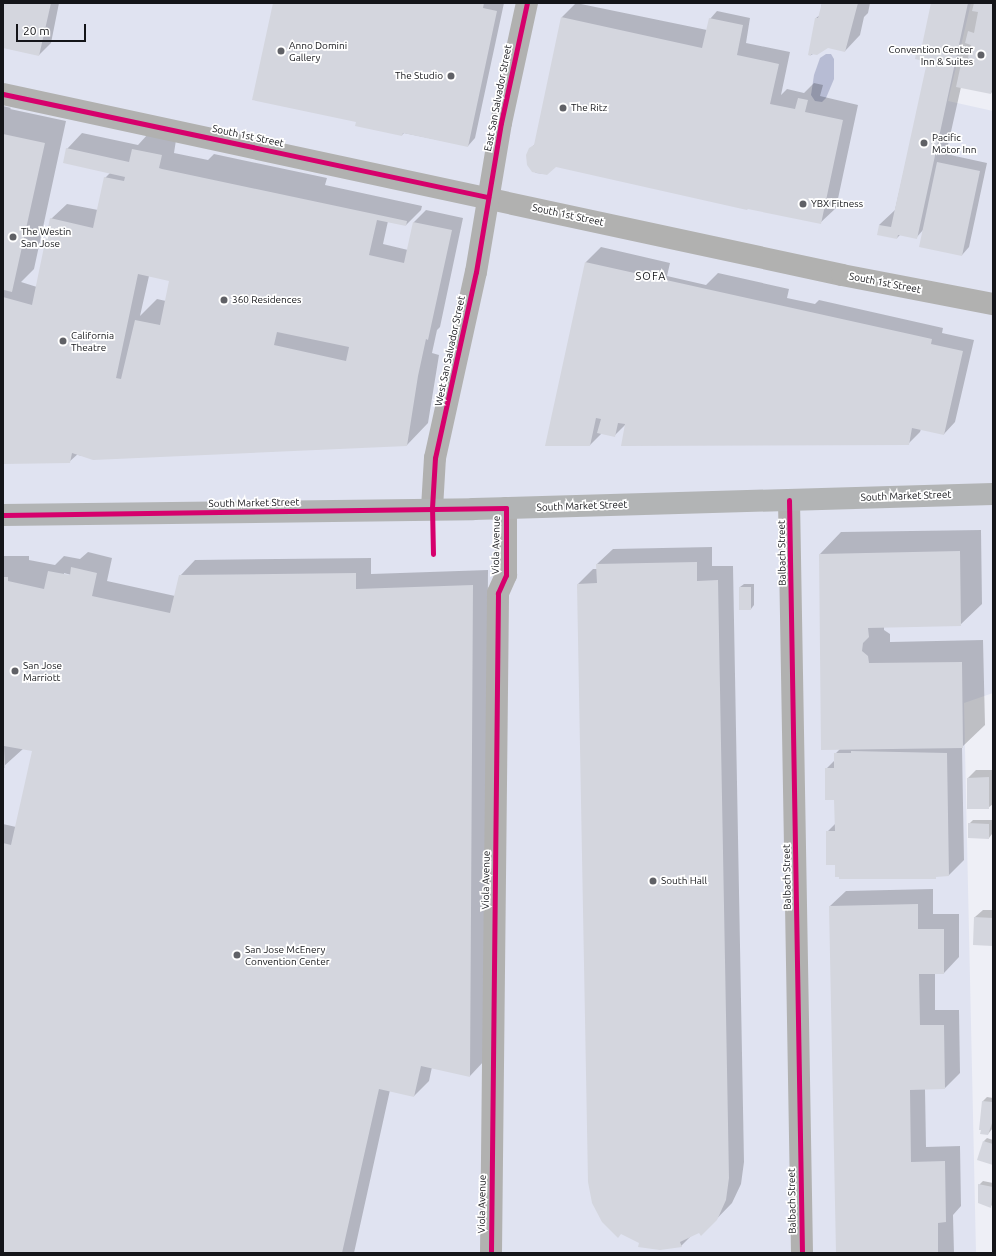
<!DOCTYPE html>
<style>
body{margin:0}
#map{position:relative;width:996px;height:1256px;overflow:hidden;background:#eeeff6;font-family:Ubuntu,sans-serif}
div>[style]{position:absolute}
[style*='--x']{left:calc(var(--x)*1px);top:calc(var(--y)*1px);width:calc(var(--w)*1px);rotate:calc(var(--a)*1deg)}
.built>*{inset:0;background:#e0e3f1}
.water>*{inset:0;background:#b7bcd4}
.shadow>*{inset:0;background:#0003}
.building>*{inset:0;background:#d4d6de}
.minor>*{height:22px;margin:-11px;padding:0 11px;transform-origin:11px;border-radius:11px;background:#b1b1b0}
.major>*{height:22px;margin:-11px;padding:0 11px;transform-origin:11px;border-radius:11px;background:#b2b4b5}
.cycleway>*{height:5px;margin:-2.5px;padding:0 2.5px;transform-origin:2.5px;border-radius:2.5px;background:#d6006c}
.dots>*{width:11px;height:11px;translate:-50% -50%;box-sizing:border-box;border:2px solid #fff;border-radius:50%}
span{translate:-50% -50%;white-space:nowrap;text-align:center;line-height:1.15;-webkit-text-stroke:3.5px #fff;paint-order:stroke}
.poi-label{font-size:10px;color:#141519}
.left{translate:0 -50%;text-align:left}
.right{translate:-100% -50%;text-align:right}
.street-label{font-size:10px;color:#141519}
.neighbourhood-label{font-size:11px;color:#141519;letter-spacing:1px}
.frame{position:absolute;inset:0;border:4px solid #141519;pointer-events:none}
.scale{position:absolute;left:16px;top:24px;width:70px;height:18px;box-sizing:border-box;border:2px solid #141519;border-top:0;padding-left:5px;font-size:12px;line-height:14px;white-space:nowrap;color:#141519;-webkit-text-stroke:3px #fff;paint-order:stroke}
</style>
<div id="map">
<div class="built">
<div style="clip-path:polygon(3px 3px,971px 3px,948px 101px,993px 111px,993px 693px,964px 703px,976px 1253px,3px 1253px)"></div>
</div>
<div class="water">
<div style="clip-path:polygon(826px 54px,831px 54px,834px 59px,834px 79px,826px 98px,822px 102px,815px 101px,811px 95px,814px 75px,820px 58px)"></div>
</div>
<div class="shadow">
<div style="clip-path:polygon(3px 3px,59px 3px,51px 43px,39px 55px,3px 47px)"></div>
<div style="clip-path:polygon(274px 3px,504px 3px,475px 138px,468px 146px,404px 133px,402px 135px,358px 119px)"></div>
<div style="clip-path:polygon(576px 3px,707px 30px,710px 19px,717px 11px,750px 18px,746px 43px,790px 52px,781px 95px,787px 89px,804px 93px,814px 83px,823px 85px,820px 96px,858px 105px,836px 208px,820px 223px,556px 166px,546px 174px,536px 173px,528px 165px,530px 149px,535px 144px,562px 17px)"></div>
<div style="clip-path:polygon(822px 3px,870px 3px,868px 13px,864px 17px,860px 35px,845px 51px,828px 47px,811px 55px,816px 18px,820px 15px)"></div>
<div style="clip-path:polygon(932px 3px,993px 3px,993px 91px,991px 93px,961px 87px,946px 154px,987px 163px,969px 247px,962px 255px,923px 230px,916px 238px,901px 234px,897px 238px,879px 225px,895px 210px,929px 61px,918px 50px,923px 45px)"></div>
<div style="clip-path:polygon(evenodd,3px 106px,11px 108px,10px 109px,66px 121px,34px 269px,21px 282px,37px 287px,51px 219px,67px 204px,98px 210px,105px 178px,110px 173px,67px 149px,82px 133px,138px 145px,148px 134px,176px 140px,174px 153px,208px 160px,214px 154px,327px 178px,325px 185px,422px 206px,421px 210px,406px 225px,388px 221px,383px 244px,408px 250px,414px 222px,426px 210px,463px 218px,440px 327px,437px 330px,432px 353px,439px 355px,428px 423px,407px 445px,98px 459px,78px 455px,79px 453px,69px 462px,3px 463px,3px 106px,149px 276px,171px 278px,166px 301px,157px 299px,140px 316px,149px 276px)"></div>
<div style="clip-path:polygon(601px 247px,670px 263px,667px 276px,706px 285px,718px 273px,789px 289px,787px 298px,815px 304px,819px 300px,943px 328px,942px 333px,974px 340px,955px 422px,944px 434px,921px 429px,920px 432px,908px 444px,626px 424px,614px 436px,602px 433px,590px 445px,586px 262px)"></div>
<div style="clip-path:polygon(981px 530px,982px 604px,960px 625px,884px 627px,884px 630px,890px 634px,890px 642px,983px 640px,985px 725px,962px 747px,964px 860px,949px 875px,836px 864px,827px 832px,836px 823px,835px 799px,826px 769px,835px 760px,835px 754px,840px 749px,822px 749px,820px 554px,841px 532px)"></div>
<div style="clip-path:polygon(712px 547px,712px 566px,733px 566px,744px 1162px,741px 1184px,732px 1203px,702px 1234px,699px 1231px,692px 1235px,681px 1246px,660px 1249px,578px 584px,593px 569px,597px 569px,597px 564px,613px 549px)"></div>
<div style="clip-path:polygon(evenodd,88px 552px,112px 558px,107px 581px,175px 596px,180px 576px,195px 560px,371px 558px,371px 574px,488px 570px,485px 1060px,470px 1076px,432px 1067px,429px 1081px,414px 1096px,390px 1090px,354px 1253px,3px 1253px,3px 824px,16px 827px,33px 750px,24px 748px,3px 767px,3px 556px,29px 556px,29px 560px,55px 565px,64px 556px,80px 559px,88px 552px,64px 573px,75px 576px,64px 575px,64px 573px)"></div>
<div style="clip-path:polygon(744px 584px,754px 584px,754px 605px,751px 609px,740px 587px)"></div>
<div style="clip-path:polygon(976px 770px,993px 770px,993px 804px,988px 808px,968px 778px)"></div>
<div style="clip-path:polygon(973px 820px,992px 820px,992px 834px,989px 838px,969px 824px)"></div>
<div style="clip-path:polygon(933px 889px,933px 914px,959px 914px,959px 957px,944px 973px,935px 973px,935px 1010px,959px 1010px,960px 1073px,945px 1088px,925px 1089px,926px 1147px,960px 1146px,961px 1206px,953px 1215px,954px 1253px,837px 1253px,830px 906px,846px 891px)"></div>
<div style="clip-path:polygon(983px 910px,993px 910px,993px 945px,975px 917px)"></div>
<div style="clip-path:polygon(987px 1097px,993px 1098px,993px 1128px,988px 1134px,981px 1134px,983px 1101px)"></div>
<div style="clip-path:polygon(987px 1138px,993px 1140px,993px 1164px,984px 1141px)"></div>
<div style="clip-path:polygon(983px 1181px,993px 1183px,993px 1204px,991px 1206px,979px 1185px)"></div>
</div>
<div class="building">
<div style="clip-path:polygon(3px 3px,51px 3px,39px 56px,3px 48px)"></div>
<div style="clip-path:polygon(273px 3px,484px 3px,483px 8px,497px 11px,468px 147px,403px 133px,402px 136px,355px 126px,356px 122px,252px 100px)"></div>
<div style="clip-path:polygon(822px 3px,858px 3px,845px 52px,828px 48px,817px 55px,811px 54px,811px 56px,808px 55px,815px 18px,818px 18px)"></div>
<div style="clip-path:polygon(931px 3px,968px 3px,917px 239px,898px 235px,897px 239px,877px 235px,879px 225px,891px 227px,927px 62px,915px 59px,917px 49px,921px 50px)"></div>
<div style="clip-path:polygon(974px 3px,993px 3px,993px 85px,991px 94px,956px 87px,961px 64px,966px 66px,971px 45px,965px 43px,968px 31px,974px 33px,978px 12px,972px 11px)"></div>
<div style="clip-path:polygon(561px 17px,702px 48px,709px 18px,743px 25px,737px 55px,779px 64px,770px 104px,795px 109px,798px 98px,808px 100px,805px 112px,843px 120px,821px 224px,748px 209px,747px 210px,556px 167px,547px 175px,532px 172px,527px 165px,526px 155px,529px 148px,534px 145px)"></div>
<div style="clip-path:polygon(3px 134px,45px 143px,12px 292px,4px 290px,4px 294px)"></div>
<div style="clip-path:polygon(evenodd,66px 148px,129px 162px,132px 149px,162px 155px,159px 168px,162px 169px,407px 221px,406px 226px,377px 220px,369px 255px,404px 263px,413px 222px,452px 230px,428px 340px,426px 339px,418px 376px,407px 446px,93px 460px,72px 453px,70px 463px,3px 464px,3px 297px,32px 305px,50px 218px,93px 228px,104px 177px,124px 181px,125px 177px,63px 163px,66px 148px,138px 274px,169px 281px,160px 325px,135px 320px,121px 379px,116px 378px,138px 274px,66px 148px,277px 332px,349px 347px,346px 361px,274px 345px,277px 332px)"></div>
<div style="clip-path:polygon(937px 162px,980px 171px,962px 256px,919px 247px)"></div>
<div style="clip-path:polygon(585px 262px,932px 339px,931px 344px,963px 351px,944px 435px,912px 428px,909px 445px,621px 446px,625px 424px,618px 423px,615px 437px,597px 433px,601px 419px,596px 418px,590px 446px,545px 446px)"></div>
<div style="clip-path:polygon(960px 551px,961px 626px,868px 628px,869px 637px,863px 643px,862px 651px,868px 656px,869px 663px,962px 662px,963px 748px,821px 750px,819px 554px)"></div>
<div style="clip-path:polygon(697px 562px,697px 581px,718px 580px,729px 1178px,726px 1200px,717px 1220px,701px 1236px,699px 1233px,680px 1242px,682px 1247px,660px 1250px,638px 1247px,639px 1243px,621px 1234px,618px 1238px,602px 1222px,592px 1203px,588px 1182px,577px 584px,597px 583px,596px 564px)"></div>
<div style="clip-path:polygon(71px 567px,97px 573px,92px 596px,170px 613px,179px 575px,356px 573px,356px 589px,473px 585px,470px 1077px,421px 1066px,414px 1097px,379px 1089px,342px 1253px,3px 1253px,3px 843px,11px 845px,32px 751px,4px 746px,5px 768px,3px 768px,3px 577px,8px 577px,8px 581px,44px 589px,48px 571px,70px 575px)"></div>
<div style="clip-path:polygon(739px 587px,751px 587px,751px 610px,739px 610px)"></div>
<div style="clip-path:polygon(851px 751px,947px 753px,949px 876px,936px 877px,936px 879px,839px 879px,839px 877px,835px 877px,835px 865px,826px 865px,826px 831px,835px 831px,834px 800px,825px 800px,825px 768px,834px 768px,834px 753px,851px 753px)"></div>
<div style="clip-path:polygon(989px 777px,989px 809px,967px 809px,967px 778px)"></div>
<div style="clip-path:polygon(968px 823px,989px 824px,989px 839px,968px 838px)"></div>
<div style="clip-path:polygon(918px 904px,918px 929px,944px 929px,944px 974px,919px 974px,920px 1025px,944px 1025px,945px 1089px,910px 1090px,911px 1162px,945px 1161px,946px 1222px,938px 1223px,938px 1253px,836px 1253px,829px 906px)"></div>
<div style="clip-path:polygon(974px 917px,993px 918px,993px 946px,973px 945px)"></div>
<div style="clip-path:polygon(982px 1101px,993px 1102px,993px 1120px,988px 1135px,980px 1134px,981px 1130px,979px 1130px)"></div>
<div style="clip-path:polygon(983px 1141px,993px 1144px,993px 1165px,977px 1160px)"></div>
<div style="clip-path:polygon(978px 1184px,993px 1187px,991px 1208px,978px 1203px)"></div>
</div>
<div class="minor">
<div style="--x:3;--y:94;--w:858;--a:12.17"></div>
<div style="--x:842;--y:275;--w:154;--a:10.9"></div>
<div style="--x:789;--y:500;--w:753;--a:89.01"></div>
<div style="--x:432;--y:508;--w:50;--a:-86.6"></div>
<div style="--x:435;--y:458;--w:190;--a:-77.6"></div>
<div style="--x:476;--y:272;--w:151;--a:-80.5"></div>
<div style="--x:501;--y:123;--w:123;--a:-77.8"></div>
<div style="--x:491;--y:1253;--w:660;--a:-89.39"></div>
<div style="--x:498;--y:593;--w:20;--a:-66"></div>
<div style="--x:506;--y:575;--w:67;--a:-90"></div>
</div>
<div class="major">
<div style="--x:3;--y:515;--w:470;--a:-0.7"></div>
<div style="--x:473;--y:509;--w:520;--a:-1.65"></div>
</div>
<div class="cycleway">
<div style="--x:3;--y:94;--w:496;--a:12"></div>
<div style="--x:789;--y:500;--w:753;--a:89.01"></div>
<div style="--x:3;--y:515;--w:503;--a:-0.8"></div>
<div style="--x:506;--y:508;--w:67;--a:90"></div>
<div style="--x:506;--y:575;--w:20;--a:114"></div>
<div style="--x:498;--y:593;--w:660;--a:90.61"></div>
<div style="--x:433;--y:554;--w:46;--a:-91.2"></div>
<div style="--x:432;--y:508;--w:50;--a:-86.6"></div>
<div style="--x:435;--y:458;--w:190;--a:-77.6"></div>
<div style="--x:476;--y:272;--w:151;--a:-80.5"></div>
<div style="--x:501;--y:123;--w:123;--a:-77.8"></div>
</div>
<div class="dots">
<div style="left:281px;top:51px;background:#606166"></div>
<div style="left:981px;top:55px;background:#606166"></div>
<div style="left:451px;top:76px;background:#606166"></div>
<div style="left:563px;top:108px;background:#606166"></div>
<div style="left:924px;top:143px;background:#606166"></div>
<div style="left:803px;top:204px;background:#606166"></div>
<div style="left:13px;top:237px;background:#606166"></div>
<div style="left:224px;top:300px;background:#606166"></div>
<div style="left:63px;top:341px;background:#606166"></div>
<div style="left:15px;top:671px;background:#606166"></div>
<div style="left:653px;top:881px;background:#606166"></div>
<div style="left:237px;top:955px;background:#606166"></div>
</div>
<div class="poi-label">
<span class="left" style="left:289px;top:51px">Anno Domini<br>Gallery</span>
<span class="right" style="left:973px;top:55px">Convention Center<br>Inn &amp; Suites</span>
<span class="right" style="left:443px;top:76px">The Studio</span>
<span class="left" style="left:571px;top:108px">The Ritz</span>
<span class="left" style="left:932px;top:143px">Pacific<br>Motor Inn</span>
<span class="left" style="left:811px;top:204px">YBX Fitness</span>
<span class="left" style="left:21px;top:237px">The Westin<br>San Jose</span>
<span class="left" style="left:232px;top:300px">360 Residences</span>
<span class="left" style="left:71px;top:341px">California<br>Theatre</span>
<span class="left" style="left:23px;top:671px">San Jose<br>Marriott</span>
<span class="left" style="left:661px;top:881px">South Hall</span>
<span class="left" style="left:245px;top:955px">San Jose McEnery<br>Convention Center</span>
</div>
<div class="street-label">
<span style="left:498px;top:98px;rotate:-79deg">East San Salvador Street</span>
<span style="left:248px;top:136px;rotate:12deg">South 1st Street</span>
<span style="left:568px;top:215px;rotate:12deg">South 1st Street</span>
<span style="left:885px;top:283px;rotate:11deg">South 1st Street</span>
<span style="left:450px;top:351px;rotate:-78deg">West San Salvador Street</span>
<span style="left:906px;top:496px;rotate:-2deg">South Market Street</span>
<span style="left:254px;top:503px;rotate:-1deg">South Market Street</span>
<span style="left:582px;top:506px;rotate:-2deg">South Market Street</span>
<span style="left:496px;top:545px;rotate:-89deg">Viola Avenue</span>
<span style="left:782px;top:553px;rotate:-91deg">Balbach Street</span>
<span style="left:787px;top:877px;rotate:-91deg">Balbach Street</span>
<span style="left:486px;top:880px;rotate:-89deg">Viola Avenue</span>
<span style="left:792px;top:1201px;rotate:-91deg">Balbach Street</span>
<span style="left:482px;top:1204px;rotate:-89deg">Viola Avenue</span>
</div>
<div class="neighbourhood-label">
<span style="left:651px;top:276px">SOFA</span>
</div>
<div class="frame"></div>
<div class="scale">20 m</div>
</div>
